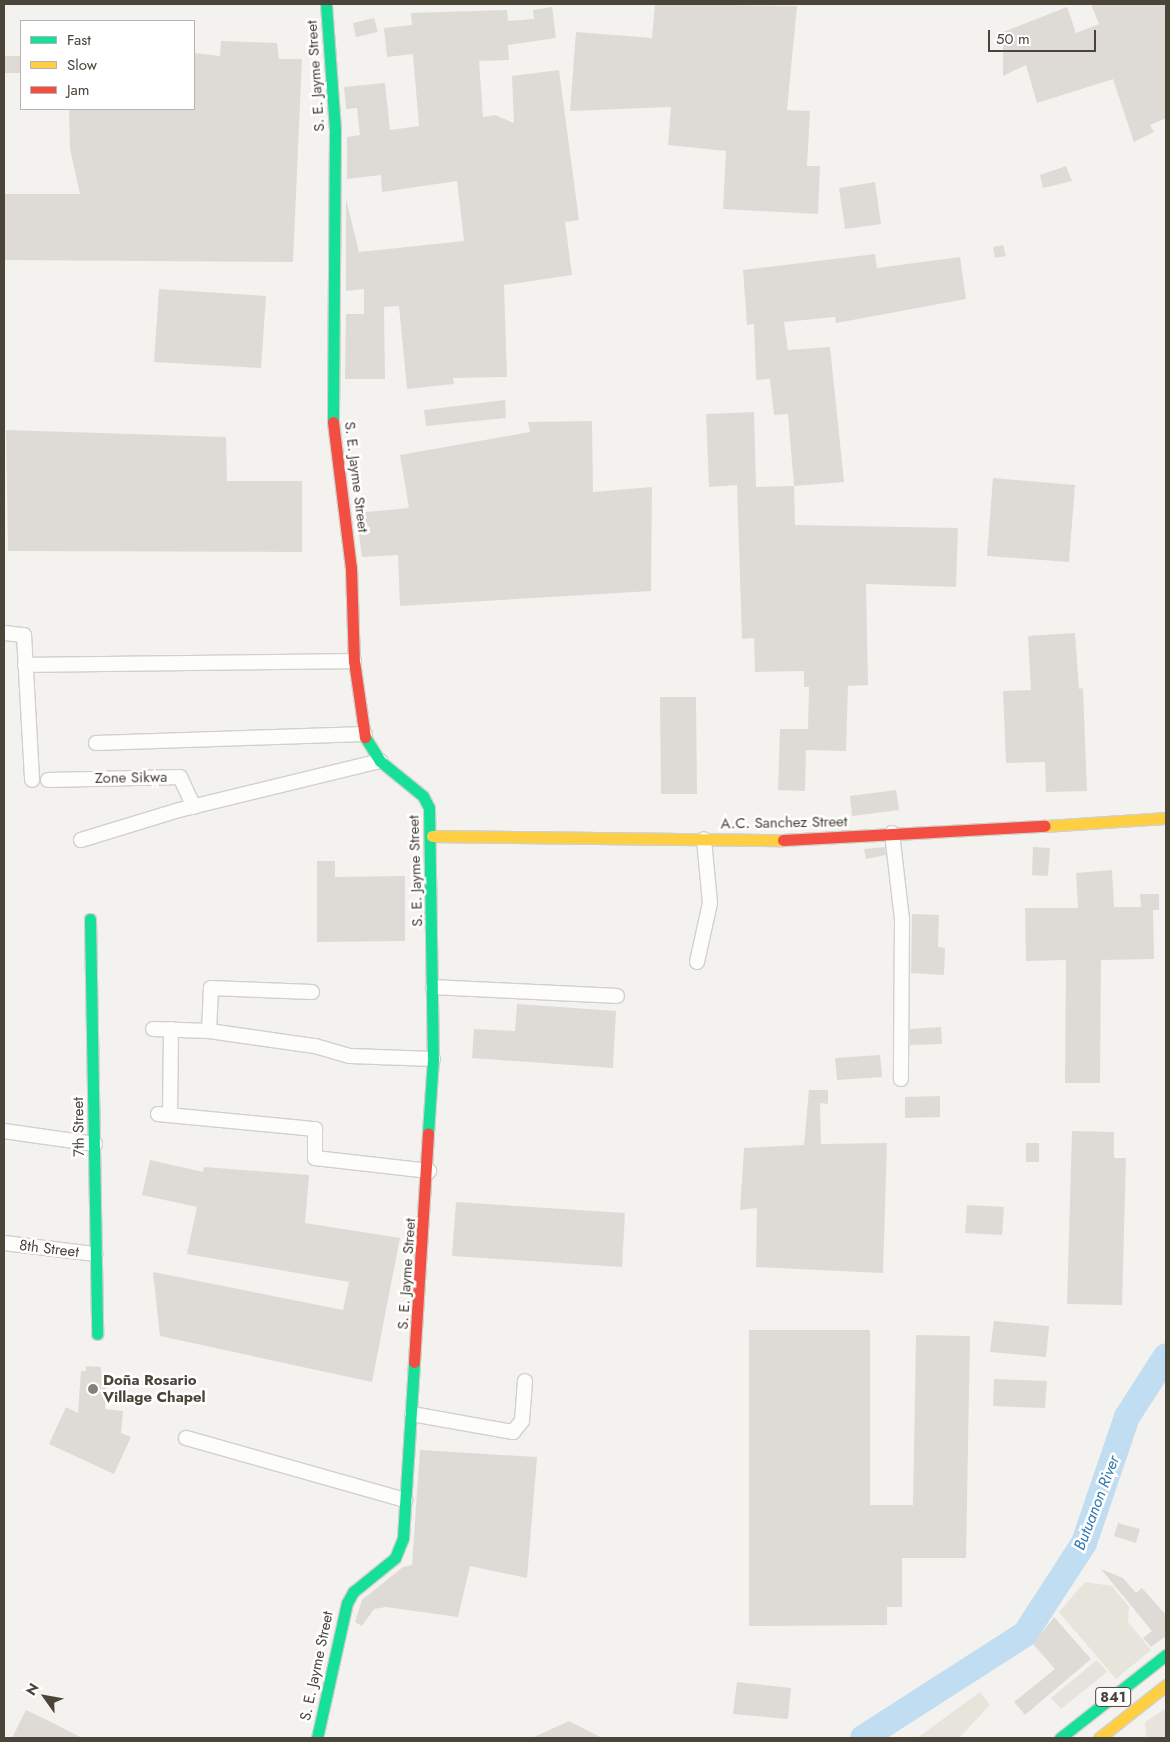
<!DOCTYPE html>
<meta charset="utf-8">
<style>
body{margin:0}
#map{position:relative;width:1170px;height:1742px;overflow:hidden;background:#f4f2ee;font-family:Jost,sans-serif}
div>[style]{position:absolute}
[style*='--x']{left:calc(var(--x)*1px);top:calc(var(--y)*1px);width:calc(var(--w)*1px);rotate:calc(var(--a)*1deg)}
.residential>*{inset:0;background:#e7e4dc}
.parking>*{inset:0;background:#e6e3df}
.river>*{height:26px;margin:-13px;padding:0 13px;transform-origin:13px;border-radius:13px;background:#c0ddf1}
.building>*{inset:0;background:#dedbd6}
.roads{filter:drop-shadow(1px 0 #d2d0cb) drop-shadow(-1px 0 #d2d0cb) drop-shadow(0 1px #d2d0cb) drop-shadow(0 -1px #d2d0cb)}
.street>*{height:14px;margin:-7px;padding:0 7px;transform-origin:7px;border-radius:7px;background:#fdfdfc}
.fast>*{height:11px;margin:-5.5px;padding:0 5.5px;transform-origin:5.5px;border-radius:5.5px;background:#16e098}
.slow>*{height:11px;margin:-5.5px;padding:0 5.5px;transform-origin:5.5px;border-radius:5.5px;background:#ffcf43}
.jam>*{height:11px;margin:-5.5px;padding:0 5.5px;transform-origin:5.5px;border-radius:5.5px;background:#f24e42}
.dots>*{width:14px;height:14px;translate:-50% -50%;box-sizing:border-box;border:2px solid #fff;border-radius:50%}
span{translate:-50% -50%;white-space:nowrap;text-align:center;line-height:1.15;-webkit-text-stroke:5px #fff;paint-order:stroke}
.shield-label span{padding:1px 4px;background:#fff;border:1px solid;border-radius:4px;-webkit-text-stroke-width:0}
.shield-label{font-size:14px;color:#4b4439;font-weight:700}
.street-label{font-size:15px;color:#4b4439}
.poi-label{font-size:15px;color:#4b4439;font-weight:700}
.left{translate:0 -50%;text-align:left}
.water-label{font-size:16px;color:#2e7ab2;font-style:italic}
.frame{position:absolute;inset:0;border:5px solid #4b4439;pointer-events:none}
.legend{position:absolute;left:20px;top:20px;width:175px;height:90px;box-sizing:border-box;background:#fff;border:1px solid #b7b4b0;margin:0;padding:6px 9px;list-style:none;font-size:15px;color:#4b4439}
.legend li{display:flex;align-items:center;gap:10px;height:25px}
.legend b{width:25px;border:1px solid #b7b4b0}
.north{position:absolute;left:20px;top:1672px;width:50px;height:50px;-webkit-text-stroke:4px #fff;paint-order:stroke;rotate:302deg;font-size:14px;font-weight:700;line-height:20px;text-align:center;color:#4b4439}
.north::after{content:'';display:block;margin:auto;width:18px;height:22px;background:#4b4439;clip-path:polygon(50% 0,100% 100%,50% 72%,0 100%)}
.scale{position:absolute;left:988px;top:30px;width:108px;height:22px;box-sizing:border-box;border:2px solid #4b4439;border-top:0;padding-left:6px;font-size:15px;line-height:18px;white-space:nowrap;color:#4b4439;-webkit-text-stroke:4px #fff;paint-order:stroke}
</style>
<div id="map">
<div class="residential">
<div style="clip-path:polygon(1085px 1582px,1112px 1586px,1129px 1607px,1128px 1622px,1151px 1650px,1116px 1679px,1059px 1612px)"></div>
<div style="clip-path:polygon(980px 1692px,990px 1705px,959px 1738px,917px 1738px)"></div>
<div style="clip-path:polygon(1165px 1709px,1166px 1738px,1146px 1738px,1145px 1722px)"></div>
</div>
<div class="parking">
<div style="clip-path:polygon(1097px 1660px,1107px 1672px,1061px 1709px,1051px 1698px)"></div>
</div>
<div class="river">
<div style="--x:863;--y:1738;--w:193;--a:-32.7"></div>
<div style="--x:1025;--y:1634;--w:108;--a:-57"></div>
<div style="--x:1084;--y:1543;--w:133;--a:-71.2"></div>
<div style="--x:1127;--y:1417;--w:72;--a:-57.4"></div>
</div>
<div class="building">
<div style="clip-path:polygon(655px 4px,797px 6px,787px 110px,810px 111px,807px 166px,820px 166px,818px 214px,723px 209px,726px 151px,668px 145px,671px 107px,570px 111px,576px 32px,652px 38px)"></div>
<div style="clip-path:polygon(1091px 4px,1166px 4px,1166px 118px,1150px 125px,1154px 132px,1134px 142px,1113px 79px,1037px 103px,1026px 65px,1003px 76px,1003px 32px,1067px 7px,1076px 33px,1099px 24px)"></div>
<div style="clip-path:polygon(552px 7px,556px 38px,508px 45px,509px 60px,479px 61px,483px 117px,495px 115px,514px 123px,512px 76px,559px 70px,579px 220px,565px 222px,572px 275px,504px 285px,507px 377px,453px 378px,454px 384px,407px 389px,399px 306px,384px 307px,385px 379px,345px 379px,346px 314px,364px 314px,364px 289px,346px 291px,346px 199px,359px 252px,464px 241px,457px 181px,382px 192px,381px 175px,347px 179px,347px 137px,360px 135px,357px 108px,346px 109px,344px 87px,385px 83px,390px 130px,419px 126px,413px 54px,387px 57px,384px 28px,412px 25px,411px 13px,507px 10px,508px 21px,534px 19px,533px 10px)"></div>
<div style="clip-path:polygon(374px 18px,378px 32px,356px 37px,353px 23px)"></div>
<div style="clip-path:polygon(221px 41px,277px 43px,279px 59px,302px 59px,293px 262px,4px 260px,4px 194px,80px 194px,70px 149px,69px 109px,194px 109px,194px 53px,220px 56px)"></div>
<div style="clip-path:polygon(4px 56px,21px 56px,21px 73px,4px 73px)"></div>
<div style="clip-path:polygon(1066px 166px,1072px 181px,1043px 188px,1040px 175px)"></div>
<div style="clip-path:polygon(875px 182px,881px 224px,845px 229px,839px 188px)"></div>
<div style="clip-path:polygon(1003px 245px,1006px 256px,995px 258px,993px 247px)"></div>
<div style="clip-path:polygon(875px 254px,877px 268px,960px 257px,966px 299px,836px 323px,835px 317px,784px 322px,788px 350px,830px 347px,844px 482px,794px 486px,788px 414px,774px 415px,770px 379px,756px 380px,754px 324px,747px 325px,743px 270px)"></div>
<div style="clip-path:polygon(159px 289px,266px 296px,261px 368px,154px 362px)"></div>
<div style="clip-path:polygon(505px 400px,506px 418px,426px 426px,424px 410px)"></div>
<div style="clip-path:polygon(754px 412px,756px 487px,794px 486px,795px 525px,958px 528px,956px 587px,866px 584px,868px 685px,848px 686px,846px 751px,806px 750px,805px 791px,778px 790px,780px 729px,808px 729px,809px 687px,804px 687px,804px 671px,755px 672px,754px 638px,742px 639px,737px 485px,709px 487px,706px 414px)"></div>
<div style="clip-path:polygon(592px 421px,593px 492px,652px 487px,651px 591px,400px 606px,398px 555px,362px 557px,356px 513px,409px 508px,400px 455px,530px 432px,528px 422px)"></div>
<div style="clip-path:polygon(6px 430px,226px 437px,227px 481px,302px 481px,302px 552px,8px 551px)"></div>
<div style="clip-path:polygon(993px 478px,1075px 485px,1069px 562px,987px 556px)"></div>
<div style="clip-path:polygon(1075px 633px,1079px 689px,1083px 688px,1087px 791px,1046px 792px,1045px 762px,1006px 763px,1003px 691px,1031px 690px,1028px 636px)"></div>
<div style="clip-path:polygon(660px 697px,696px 697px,697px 794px,661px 794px)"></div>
<div style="clip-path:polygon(896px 790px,899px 810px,852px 816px,850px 796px)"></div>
<div style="clip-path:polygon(885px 847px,886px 855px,866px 859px,864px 849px)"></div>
<div style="clip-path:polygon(1033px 847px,1050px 848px,1048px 876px,1032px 875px)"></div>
<div style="clip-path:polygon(317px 861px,335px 861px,335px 877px,405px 876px,405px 941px,317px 942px)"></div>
<div style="clip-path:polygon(1112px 870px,1114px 907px,1141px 907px,1140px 894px,1159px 894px,1159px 910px,1153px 910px,1154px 959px,1101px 960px,1100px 1083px,1065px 1083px,1066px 960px,1026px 961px,1025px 908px,1078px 908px,1076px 873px)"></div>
<div style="clip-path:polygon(912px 914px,939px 915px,938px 947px,945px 948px,944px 975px,911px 973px)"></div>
<div style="clip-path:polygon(517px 1004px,616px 1011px,613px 1068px,472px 1058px,474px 1029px,515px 1031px)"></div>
<div style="clip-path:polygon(941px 1027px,942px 1044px,910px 1045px,910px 1029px)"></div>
<div style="clip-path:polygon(880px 1055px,882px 1077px,837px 1080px,835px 1058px)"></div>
<div style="clip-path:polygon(809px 1090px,828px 1090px,828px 1104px,820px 1103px,821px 1144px,887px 1143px,883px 1273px,756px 1267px,757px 1208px,740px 1210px,744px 1148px,804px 1145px)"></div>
<div style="clip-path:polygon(940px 1096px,940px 1117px,905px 1118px,905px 1097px)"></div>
<div style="clip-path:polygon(1072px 1131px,1114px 1132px,1114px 1158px,1126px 1158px,1122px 1305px,1067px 1304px)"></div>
<div style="clip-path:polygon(1026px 1143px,1039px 1143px,1039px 1162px,1026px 1162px)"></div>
<div style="clip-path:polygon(150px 1160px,203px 1172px,204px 1167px,309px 1175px,305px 1223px,400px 1238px,372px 1382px,160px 1336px,153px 1272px,343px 1310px,349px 1282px,187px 1254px,197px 1207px,142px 1195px)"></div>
<div style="clip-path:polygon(456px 1202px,625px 1213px,622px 1267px,452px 1256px)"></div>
<div style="clip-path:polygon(967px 1205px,1004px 1207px,1002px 1235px,965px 1233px)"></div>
<div style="clip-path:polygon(994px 1321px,1049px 1326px,1046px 1357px,990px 1352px)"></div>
<div style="clip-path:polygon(749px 1330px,870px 1330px,870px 1505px,913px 1505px,916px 1335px,970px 1336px,966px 1558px,902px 1558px,902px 1607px,887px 1607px,887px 1625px,749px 1626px)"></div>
<div style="clip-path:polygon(86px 1366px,101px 1367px,101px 1372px,107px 1373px,105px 1409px,123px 1411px,121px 1433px,131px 1437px,114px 1474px,49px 1444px,66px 1407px,78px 1413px,81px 1371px,86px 1371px)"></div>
<div style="clip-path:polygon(994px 1379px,1047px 1381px,1045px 1408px,993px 1406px)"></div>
<div style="clip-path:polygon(420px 1450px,537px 1457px,527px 1578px,470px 1566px,458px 1617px,386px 1607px,374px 1609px,362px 1626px,355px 1622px,362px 1600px,403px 1567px,412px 1565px)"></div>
<div style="clip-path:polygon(1118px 1523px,1140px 1529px,1136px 1543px,1114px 1536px)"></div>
<div style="clip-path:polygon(1101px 1569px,1123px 1578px,1136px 1593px,1142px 1588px,1166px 1615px,1166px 1636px,1151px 1647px,1143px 1638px,1152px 1631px)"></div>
<div style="clip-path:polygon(1054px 1617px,1091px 1659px,1025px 1715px,1014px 1702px,1055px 1669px,1033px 1644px)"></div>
<div style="clip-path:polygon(737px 1682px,791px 1688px,788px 1719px,733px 1714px)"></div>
<div style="clip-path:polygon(26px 1710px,53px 1723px,82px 1738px,12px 1738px)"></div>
<div style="clip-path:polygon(569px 1721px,602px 1738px,532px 1738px)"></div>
</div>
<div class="roads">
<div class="street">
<div style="--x:4;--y:633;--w:20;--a:6"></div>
<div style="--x:24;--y:635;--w:145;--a:86.8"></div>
<div style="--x:25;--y:665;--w:329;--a:-0.7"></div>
<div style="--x:96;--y:743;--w:269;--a:-1.9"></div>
<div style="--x:48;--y:780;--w:132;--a:-1.3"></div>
<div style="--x:180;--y:777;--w:33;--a:65"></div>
<div style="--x:892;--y:833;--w:88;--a:83.4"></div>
<div style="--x:902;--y:920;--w:159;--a:90.4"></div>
<div style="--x:81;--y:840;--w:102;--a:-17"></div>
<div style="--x:179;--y:810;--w:207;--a:-13.7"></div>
<div style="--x:697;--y:962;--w:60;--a:-77.6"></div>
<div style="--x:710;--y:903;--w:64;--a:-95.4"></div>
<div style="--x:433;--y:987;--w:184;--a:2.8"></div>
<div style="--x:153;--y:1029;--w:56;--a:2"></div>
<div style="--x:209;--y:1031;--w:107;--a:8.1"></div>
<div style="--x:315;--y:1046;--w:36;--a:16"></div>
<div style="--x:350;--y:1056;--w:83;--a:2.1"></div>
<div style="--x:209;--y:1031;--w:43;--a:-87.3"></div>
<div style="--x:211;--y:988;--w:101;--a:2.3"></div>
<div style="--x:158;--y:1114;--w:158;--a:5.5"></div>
<div style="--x:315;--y:1129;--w:29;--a:90"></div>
<div style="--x:315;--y:1158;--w:115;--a:6.5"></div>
<div style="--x:170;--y:1115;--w:86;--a:-89.3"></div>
<div style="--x:4;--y:1131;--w:92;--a:8.1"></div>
<div style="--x:4;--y:1243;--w:92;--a:6.9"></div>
<div style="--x:412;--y:1414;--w:103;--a:10.1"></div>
<div style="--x:513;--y:1432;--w:14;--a:-51"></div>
<div style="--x:522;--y:1421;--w:40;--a:-85.7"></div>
<div style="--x:186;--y:1438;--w:228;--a:15.8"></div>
</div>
<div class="fast">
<div style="--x:326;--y:4;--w:127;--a:85.9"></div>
<div style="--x:335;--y:131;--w:291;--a:90.4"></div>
<div style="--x:365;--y:737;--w:28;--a:58"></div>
<div style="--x:380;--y:761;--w:55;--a:39.1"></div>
<div style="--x:423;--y:796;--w:13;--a:63"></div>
<div style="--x:429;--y:808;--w:251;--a:89.1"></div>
<div style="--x:433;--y:1059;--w:74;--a:93.9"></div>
<div style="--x:90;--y:919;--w:415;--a:89"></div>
<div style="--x:317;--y:1738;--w:138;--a:-77.5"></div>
<div style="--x:347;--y:1603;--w:13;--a:-61"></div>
<div style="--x:353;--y:1592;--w:54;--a:-39"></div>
<div style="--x:395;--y:1558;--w:22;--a:-68"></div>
<div style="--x:403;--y:1538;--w:176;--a:-86.4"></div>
<div style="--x:1060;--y:1738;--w:135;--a:-38.1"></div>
</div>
<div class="slow">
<div style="--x:1045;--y:826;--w:121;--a:-3.8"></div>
<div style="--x:432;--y:836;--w:351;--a:0.7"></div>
<div style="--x:1099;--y:1738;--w:85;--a:-38.3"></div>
</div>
<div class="jam">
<div style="--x:333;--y:422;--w:147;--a:83"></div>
<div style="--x:351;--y:568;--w:93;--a:88.2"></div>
<div style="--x:354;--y:661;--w:77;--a:81.8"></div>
<div style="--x:783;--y:840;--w:262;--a:-3.1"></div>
<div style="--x:414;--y:1362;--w:229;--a:-86.5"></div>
</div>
</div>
<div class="dots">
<div style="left:93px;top:1389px;background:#868178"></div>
</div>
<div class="shield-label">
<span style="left:1113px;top:1697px">841</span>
</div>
<div class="street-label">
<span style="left:316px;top:76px;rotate:-94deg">S. E. Jayme Street</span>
<span style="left:356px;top:477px;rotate:83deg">S. E. Jayme Street</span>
<span style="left:131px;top:778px;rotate:-1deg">Zone Sikwa</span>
<span style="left:784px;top:823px;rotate:-1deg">A.C. Sanchez Street</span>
<span style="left:416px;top:871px;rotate:-92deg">S. E. Jayme Street</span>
<span style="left:79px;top:1127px;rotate:-91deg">7th Street</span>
<span style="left:49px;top:1249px;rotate:7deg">8th Street</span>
<span style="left:407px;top:1274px;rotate:-86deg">S. E. Jayme Street</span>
<span style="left:317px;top:1666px;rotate:-78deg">S. E. Jayme Street</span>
</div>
<div class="poi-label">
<span class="left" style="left:103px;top:1389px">Doña Rosario<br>Village Chapel</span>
</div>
<div class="water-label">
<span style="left:1097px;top:1503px;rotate:-69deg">Butuanon River</span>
</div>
<div class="frame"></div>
<ul class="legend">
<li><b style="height:6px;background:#16e098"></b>Fast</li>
<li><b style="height:6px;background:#ffcf43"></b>Slow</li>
<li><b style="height:6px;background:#f24e42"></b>Jam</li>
</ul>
<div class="north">N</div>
<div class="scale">50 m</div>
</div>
